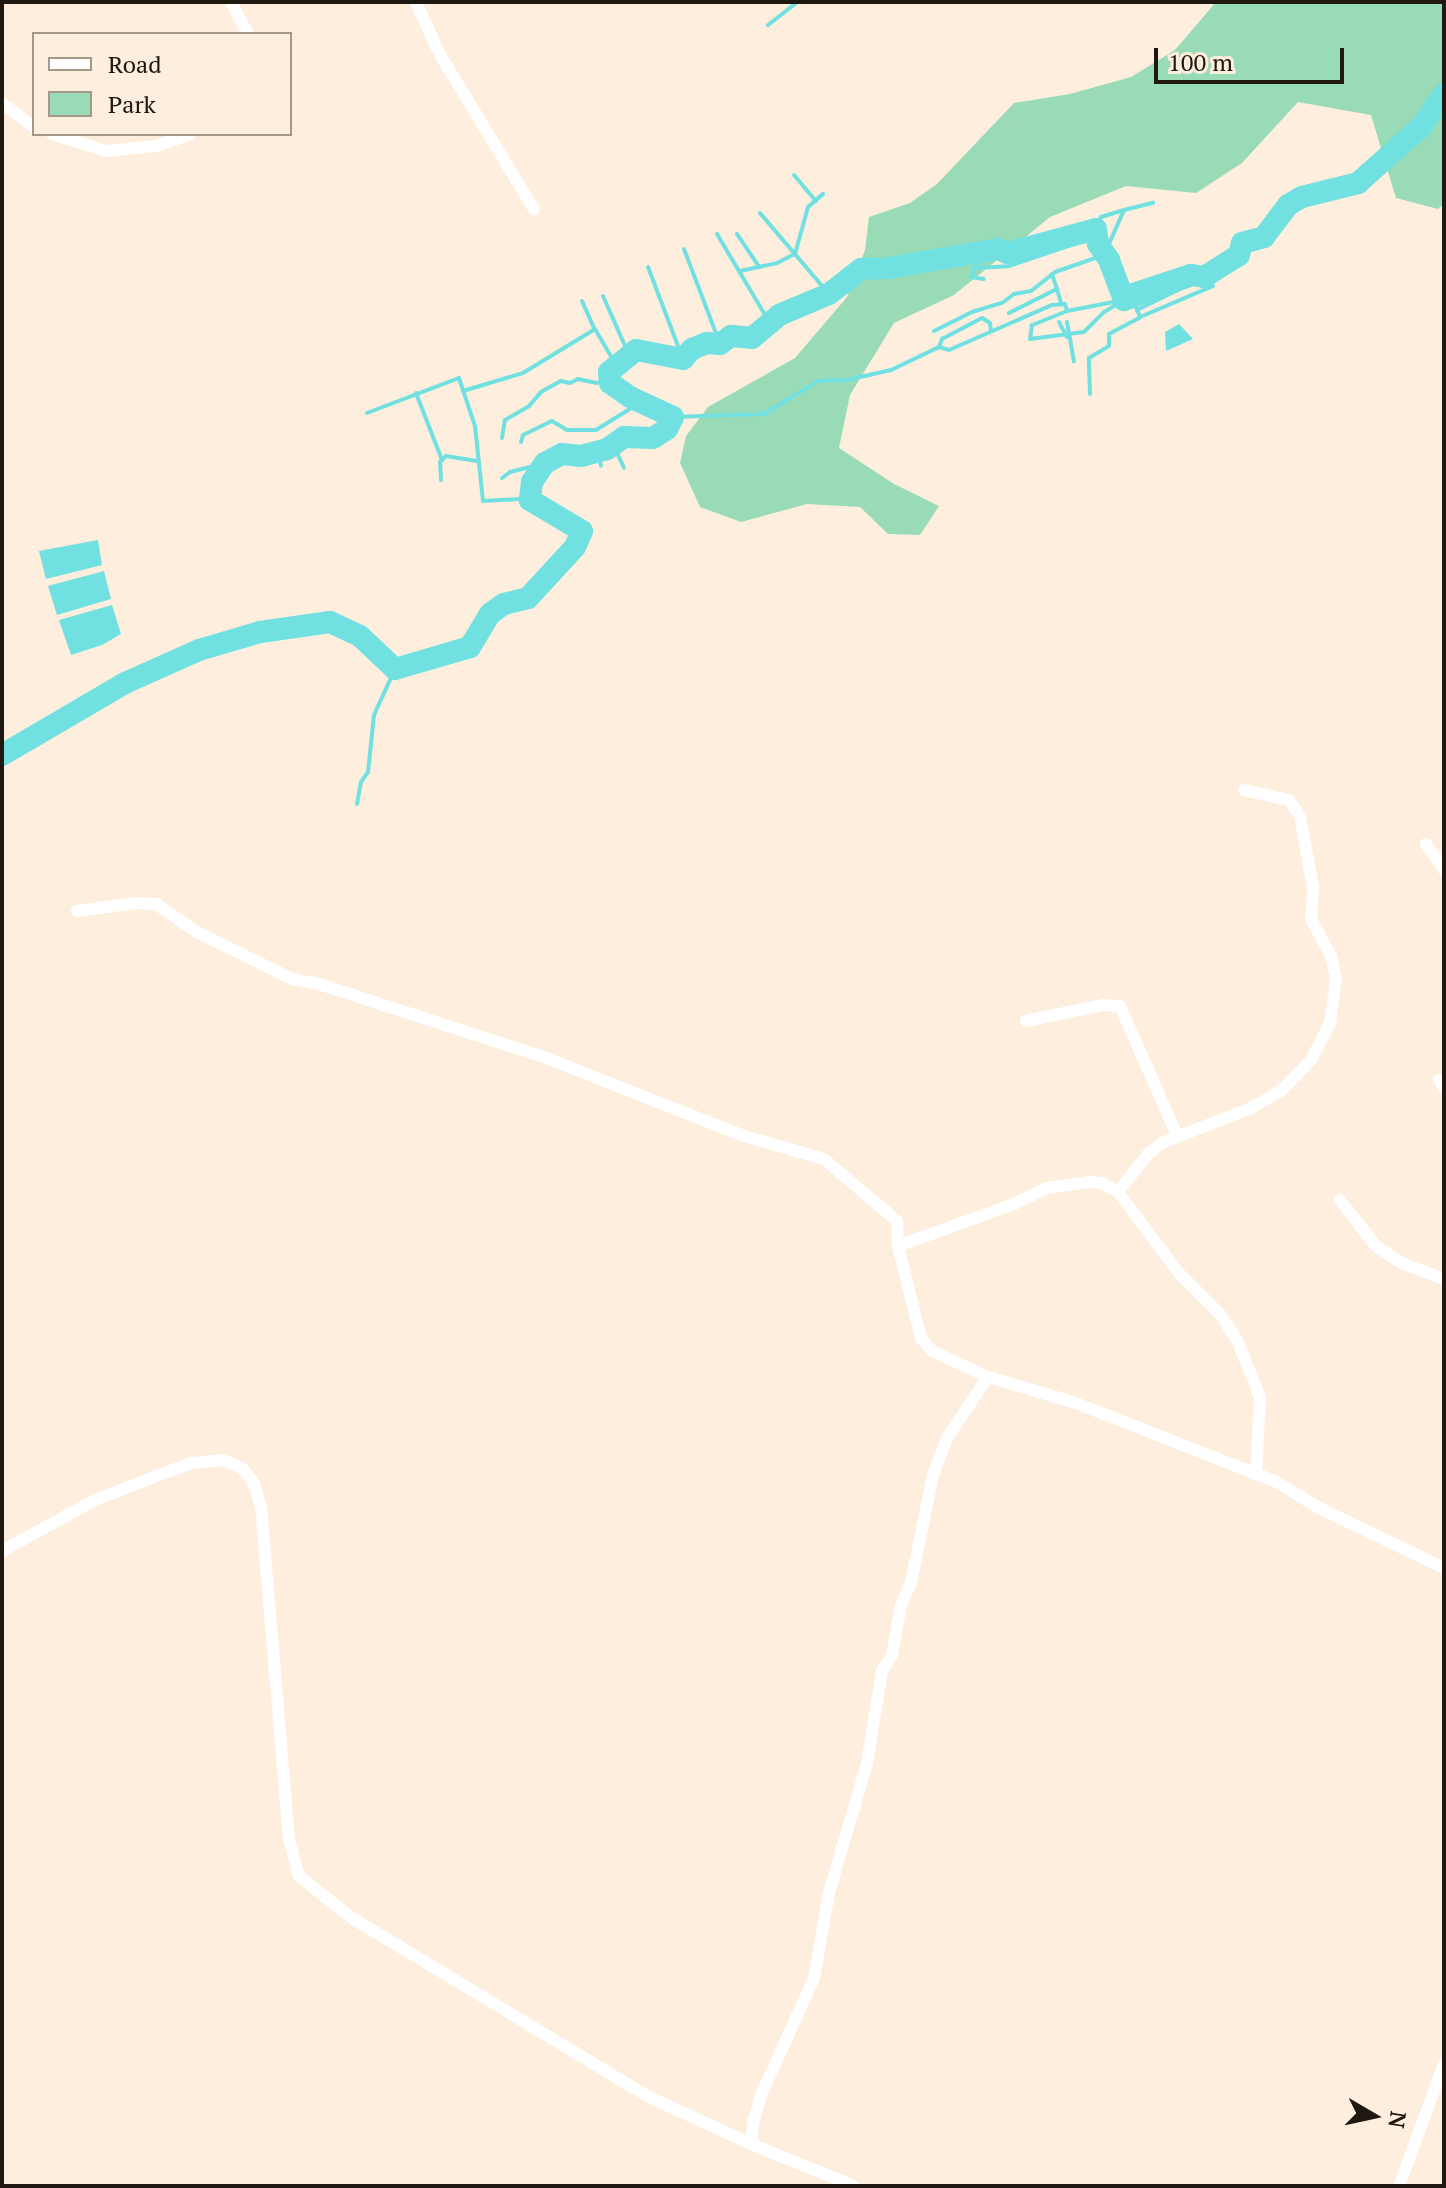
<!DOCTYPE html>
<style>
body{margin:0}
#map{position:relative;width:1446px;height:2188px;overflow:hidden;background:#fdeedd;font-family:"PT Serif",serif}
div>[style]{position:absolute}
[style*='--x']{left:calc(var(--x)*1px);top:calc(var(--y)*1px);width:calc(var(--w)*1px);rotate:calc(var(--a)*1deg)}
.green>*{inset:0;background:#9adbb7}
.water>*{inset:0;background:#71e0e1}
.stream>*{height:4px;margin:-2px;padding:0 2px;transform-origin:2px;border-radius:2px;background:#71e0e1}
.river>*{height:22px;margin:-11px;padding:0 11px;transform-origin:11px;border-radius:11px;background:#71e0e1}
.minor>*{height:12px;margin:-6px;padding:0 6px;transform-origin:6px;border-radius:6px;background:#fff}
span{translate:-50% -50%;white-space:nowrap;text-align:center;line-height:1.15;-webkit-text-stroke:8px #fdeedd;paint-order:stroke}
.frame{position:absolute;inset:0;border:4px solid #1f1811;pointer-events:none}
.legend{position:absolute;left:32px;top:32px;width:260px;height:104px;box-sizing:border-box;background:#fdeedd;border:2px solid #a4988b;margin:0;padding:10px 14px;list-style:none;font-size:24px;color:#1f1811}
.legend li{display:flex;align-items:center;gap:16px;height:40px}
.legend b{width:40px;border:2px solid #a4988b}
.north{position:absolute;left:1334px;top:2076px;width:80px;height:80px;-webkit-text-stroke:6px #fdeedd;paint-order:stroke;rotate:99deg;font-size:22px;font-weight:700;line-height:32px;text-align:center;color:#1f1811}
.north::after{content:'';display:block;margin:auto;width:28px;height:36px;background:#1f1811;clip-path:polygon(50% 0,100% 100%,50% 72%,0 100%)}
.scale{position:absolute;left:1154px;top:48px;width:190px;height:36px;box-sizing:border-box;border:4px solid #1f1811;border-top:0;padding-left:10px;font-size:24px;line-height:28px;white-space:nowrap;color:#1f1811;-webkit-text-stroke:6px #fdeedd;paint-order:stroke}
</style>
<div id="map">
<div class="green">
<div style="clip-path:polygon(1216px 2px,1444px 2px,1444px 204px,1438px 209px,1396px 198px,1371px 115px,1298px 102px,1242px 163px,1196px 193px,1126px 186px,1050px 217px,954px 295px,894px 323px,850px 395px,839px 448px,894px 484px,939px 506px,920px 535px,888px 534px,860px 507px,807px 504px,741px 522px,700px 507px,680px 463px,686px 436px,708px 407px,795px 358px,847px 297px,865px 250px,869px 217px,910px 203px,937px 184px,1014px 103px,1070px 94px,1131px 77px,1175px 50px)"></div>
</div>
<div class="water">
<div style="clip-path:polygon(1179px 324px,1193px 339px,1166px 351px,1165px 332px)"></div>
<div style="clip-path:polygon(98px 540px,102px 565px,46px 579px,39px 551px)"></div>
<div style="clip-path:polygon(104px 571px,111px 599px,57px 615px,48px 586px)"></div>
<div style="clip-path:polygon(112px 605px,121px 634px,102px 645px,71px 655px,59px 620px)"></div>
</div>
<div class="stream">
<div style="--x:768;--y:25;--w:37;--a:-38"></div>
<div style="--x:794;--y:175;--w:34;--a:50"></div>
<div style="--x:760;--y:213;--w:106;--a:49.6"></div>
<div style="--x:1096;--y:229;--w:13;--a:-67"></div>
<div style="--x:1101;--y:217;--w:24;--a:-17"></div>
<div style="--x:717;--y:234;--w:106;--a:59.3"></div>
<div style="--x:737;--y:234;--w:40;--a:56"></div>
<div style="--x:684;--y:249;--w:102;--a:69.2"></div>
<div style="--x:981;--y:254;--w:25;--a:113"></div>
<div style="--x:971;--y:277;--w:13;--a:9"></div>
<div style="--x:648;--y:267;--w:98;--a:69.2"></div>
<div style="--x:974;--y:268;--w:35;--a:-3"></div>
<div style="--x:1009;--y:266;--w:84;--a:-18.6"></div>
<div style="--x:1089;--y:239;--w:20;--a:63"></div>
<div style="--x:1098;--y:257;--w:15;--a:-48"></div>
<div style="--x:1108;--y:246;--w:39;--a:-66"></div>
<div style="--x:1124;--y:210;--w:30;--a:-14"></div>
<div style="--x:740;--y:271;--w:38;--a:-12"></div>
<div style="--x:777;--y:263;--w:20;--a:-27"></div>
<div style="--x:795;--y:254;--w:49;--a:-74.5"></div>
<div style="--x:808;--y:207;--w:20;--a:-41"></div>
<div style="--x:1052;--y:274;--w:16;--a:72"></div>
<div style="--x:1120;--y:289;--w:73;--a:-18.4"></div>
<div style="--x:1189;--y:266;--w:9;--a:72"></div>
<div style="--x:603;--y:296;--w:64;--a:66.2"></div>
<div style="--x:1132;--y:298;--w:21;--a:67"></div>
<div style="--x:1140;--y:317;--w:79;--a:-23"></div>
<div style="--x:1213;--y:286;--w:13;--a:-108"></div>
<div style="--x:582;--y:301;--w:30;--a:66"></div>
<div style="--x:1137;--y:310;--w:75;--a:-26.2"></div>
<div style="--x:1067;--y:311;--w:38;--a:158"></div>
<div style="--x:1032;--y:325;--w:14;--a:98"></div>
<div style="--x:1030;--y:339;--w:54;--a:-7.4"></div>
<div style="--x:1084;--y:332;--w:28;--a:-45"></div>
<div style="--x:1104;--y:312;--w:21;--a:-31"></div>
<div style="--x:1009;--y:313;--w:54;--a:-26.6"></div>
<div style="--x:1057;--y:289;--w:15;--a:74"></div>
<div style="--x:1059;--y:322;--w:17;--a:62"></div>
<div style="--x:1067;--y:322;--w:40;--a:80"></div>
<div style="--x:934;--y:331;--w:42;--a:-26.6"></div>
<div style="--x:972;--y:312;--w:31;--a:-17"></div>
<div style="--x:1002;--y:303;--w:15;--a:-37"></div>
<div style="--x:1014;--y:294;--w:17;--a:-10"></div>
<div style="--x:1031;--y:291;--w:31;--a:-38"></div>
<div style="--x:1055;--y:272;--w:46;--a:-19.2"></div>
<div style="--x:1098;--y:257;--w:14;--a:60"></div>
<div style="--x:1105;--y:269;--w:7;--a:-27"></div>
<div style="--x:939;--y:347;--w:9;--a:-69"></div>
<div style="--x:942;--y:339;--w:45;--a:-27.7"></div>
<div style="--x:982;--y:318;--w:9;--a:32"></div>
<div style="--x:990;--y:323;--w:8;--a:83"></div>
<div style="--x:463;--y:391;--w:63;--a:-16.7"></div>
<div style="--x:523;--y:373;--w:84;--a:-31.4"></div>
<div style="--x:595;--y:329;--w:42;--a:59.7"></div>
<div style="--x:416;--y:393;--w:72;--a:68.8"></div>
<div style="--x:1090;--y:394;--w:36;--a:-92"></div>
<div style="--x:1089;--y:358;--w:23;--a:-31"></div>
<div style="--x:1109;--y:346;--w:12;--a:-90"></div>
<div style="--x:1109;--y:334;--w:34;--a:-28"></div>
<div style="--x:367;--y:413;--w:98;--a:-20.8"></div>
<div style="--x:459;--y:378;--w:51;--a:71.6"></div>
<div style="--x:475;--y:426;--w:75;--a:83.9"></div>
<div style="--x:483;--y:501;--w:36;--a:-3"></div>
<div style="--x:519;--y:499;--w:14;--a:-30"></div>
<div style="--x:673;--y:417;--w:91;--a:-1.9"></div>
<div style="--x:764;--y:414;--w:63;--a:-31.4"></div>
<div style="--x:818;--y:381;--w:29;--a:-2"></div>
<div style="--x:847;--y:380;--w:45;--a:-12.8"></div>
<div style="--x:891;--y:370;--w:53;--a:-25.6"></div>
<div style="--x:939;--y:347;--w:10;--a:17"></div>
<div style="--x:949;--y:350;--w:112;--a:-23.6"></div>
<div style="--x:1052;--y:305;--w:13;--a:-4"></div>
<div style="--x:1065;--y:304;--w:7;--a:74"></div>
<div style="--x:1067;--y:311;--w:58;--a:-10.9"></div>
<div style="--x:502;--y:438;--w:18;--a:-81"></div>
<div style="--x:505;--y:420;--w:28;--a:-30"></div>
<div style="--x:529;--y:406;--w:18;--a:-49"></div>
<div style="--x:541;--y:392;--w:23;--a:-29"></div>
<div style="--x:561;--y:381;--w:9;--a:13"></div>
<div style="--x:570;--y:383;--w:9;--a:-27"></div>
<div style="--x:578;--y:379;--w:19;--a:12"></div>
<div style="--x:597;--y:383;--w:14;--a:-21"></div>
<div style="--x:620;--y:440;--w:15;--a:98"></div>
<div style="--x:618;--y:455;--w:14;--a:65"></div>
<div style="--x:521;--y:442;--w:7;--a:-74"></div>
<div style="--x:523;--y:435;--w:32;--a:-26"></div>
<div style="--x:552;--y:421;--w:17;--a:31"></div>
<div style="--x:567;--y:430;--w:29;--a:0"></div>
<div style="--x:596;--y:430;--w:53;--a:-31.9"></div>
<div style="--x:598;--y:451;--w:15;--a:79"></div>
<div style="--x:502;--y:478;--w:10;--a:-37"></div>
<div style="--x:510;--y:472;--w:36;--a:-14"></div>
<div style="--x:441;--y:480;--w:18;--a:-93"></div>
<div style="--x:440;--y:462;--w:8;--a:-45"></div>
<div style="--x:446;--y:456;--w:33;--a:9"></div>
<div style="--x:357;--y:804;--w:22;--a:-80"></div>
<div style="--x:361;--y:782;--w:12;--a:-55"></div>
<div style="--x:368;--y:772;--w:57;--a:-84"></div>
<div style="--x:374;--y:715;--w:51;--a:-65.5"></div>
</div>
<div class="river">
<div style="--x:2;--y:755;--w:143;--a:-30.3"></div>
<div style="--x:125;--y:683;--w:81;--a:-24"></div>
<div style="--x:199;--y:650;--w:64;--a:-16.4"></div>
<div style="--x:260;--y:632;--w:71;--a:-8.1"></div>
<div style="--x:330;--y:622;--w:33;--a:25"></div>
<div style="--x:360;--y:636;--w:48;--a:43.3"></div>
<div style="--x:395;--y:669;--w:78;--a:-16.3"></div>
<div style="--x:470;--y:647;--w:39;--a:-59"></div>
<div style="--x:490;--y:614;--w:17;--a:-36"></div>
<div style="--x:504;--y:604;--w:25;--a:-14"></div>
<div style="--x:528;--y:598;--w:69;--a:-47.3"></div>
<div style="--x:575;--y:547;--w:17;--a:-66"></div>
<div style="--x:582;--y:531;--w:61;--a:-149.2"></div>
<div style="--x:530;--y:500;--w:18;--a:-84"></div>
<div style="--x:532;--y:482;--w:23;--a:-56"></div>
<div style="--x:545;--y:463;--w:19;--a:-28"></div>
<div style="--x:562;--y:454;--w:19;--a:6"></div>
<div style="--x:581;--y:456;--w:27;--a:-15"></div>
<div style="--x:607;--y:449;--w:21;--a:-35"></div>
<div style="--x:624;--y:437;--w:29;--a:2"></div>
<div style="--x:653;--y:438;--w:17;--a:-33"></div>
<div style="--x:667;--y:429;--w:13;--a:-63"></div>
<div style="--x:673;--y:417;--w:47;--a:-155.1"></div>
<div style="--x:630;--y:397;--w:24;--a:-145"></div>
<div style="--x:610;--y:383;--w:11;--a:-95"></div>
<div style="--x:609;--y:372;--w:35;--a:-39"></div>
<div style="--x:636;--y:350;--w:48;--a:10.8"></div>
<div style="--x:683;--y:359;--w:13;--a:-48"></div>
<div style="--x:692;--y:349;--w:16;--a:-22"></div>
<div style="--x:707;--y:343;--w:13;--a:4"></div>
<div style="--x:720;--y:344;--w:14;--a:-36"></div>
<div style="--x:731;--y:336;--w:21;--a:5"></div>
<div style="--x:752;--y:338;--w:35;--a:-40"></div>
<div style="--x:779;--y:315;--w:54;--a:-22.8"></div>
<div style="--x:829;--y:294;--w:41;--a:-38"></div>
<div style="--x:861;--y:269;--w:28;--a:-2"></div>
<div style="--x:889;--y:268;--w:111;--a:-9.9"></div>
<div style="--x:998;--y:249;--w:10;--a:24"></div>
<div style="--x:1007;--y:253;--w:92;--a:-15.1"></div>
<div style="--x:1096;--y:229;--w:15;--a:82"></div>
<div style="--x:1098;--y:244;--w:19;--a:55"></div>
<div style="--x:1109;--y:260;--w:43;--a:69.4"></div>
<div style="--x:1124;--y:300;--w:72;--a:-20.2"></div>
<div style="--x:1192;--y:275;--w:12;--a:9"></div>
<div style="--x:1204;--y:277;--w:41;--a:-32.2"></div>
<div style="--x:1239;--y:255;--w:12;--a:-76"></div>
<div style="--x:1242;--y:243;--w:23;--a:-15"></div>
<div style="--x:1264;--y:237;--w:40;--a:-53"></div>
<div style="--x:1288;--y:205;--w:16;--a:-30"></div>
<div style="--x:1302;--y:197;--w:58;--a:-14"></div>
<div style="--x:1358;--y:183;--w:83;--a:-41.6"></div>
<div style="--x:1420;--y:128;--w:42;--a:-54.8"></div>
</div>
<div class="minor">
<div style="--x:231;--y:2;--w:36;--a:62"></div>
<div style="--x:416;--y:2;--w:56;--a:65.7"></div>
<div style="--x:439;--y:53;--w:183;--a:58.7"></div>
<div style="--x:2;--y:103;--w:40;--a:37"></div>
<div style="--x:52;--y:134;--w:57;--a:17.5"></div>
<div style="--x:106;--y:151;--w:50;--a:-5.7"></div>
<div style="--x:156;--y:146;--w:36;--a:-19"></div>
<div style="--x:1426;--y:844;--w:32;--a:55"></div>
<div style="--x:77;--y:911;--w:59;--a:-7.9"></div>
<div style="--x:135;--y:903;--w:21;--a:3"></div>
<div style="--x:156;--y:904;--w:50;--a:34.3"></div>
<div style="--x:197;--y:932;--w:106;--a:26.3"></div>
<div style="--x:292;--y:979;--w:31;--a:11"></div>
<div style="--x:322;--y:985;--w:230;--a:18"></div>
<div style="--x:541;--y:1056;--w:218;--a:21.5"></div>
<div style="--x:744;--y:1136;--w:83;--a:16"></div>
<div style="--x:824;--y:1159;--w:96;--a:40.3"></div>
<div style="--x:897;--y:1221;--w:25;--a:88"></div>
<div style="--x:898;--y:1246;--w:95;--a:76"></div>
<div style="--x:921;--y:1338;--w:17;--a:50"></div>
<div style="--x:932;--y:1351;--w:62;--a:24.9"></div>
<div style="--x:988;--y:1377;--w:89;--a:16.4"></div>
<div style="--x:1073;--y:1402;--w:217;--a:21.4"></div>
<div style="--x:1275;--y:1481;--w:52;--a:31.5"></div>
<div style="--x:1319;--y:1508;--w:139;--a:25.6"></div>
<div style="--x:1026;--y:1021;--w:79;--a:-11.7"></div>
<div style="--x:1103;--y:1005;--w:17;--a:3"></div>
<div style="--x:1120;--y:1006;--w:141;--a:66.2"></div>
<div style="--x:1439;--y:1080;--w:9;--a:54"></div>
<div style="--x:1118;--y:1192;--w:48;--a:-51.7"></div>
<div style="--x:1148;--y:1154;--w:18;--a:-38"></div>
<div style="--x:1162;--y:1143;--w:96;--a:-21.5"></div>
<div style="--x:1251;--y:1108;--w:36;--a:-30"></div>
<div style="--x:1282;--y:1090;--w:42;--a:-46"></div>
<div style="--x:1311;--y:1060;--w:42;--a:-62.8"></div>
<div style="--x:1330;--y:1023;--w:45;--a:-82.4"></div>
<div style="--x:1336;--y:978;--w:23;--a:-103"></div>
<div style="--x:1331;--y:956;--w:42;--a:-118.4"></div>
<div style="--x:1311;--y:919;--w:32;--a:-86"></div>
<div style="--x:1313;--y:887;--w:72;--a:-100.4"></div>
<div style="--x:1300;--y:816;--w:19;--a:-125"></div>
<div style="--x:1289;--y:800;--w:46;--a:-167.5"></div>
<div style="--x:1340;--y:1200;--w:58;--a:52"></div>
<div style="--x:1376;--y:1246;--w:30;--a:34"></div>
<div style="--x:1401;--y:1263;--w:46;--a:20.4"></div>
<div style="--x:898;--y:1246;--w:123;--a:-19.9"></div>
<div style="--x:1014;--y:1204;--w:37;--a:-26"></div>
<div style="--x:1047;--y:1188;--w:41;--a:-8.3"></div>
<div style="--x:1088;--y:1182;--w:14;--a:4"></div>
<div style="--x:1102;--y:1183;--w:18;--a:29"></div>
<div style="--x:1118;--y:1192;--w:100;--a:53.1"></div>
<div style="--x:1178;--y:1272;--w:59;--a:45"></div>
<div style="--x:1220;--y:1314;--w:31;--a:57"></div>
<div style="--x:1237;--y:1340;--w:61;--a:68"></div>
<div style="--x:1260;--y:1397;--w:78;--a:92.9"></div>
<div style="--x:2;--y:1551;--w:108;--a:-28.7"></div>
<div style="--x:97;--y:1499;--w:101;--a:-21"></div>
<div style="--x:191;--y:1463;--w:32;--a:-5"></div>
<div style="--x:223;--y:1460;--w:21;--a:23"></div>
<div style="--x:242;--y:1468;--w:19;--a:51"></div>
<div style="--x:254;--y:1483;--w:25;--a:74"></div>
<div style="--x:261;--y:1507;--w:333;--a:85.2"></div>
<div style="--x:289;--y:1839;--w:38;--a:75"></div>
<div style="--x:299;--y:1876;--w:68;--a:38.4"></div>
<div style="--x:352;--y:1918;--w:347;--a:31.1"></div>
<div style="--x:649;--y:2097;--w:112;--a:24.7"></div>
<div style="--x:854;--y:2186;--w:111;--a:-157.8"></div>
<div style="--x:751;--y:2144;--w:20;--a:-84"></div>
<div style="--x:753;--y:2124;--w:30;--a:-75"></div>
<div style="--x:761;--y:2095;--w:128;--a:-65.6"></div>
<div style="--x:814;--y:1978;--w:86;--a:-80"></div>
<div style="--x:829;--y:1893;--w:135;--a:-73.7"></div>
<div style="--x:867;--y:1763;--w:93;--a:-80.7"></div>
<div style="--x:882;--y:1671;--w:19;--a:-58"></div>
<div style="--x:892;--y:1655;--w:51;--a:-79.8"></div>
<div style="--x:901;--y:1605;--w:24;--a:-66"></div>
<div style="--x:911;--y:1583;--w:110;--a:-78.5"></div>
<div style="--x:933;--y:1475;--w:40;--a:-69"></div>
<div style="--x:947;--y:1438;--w:73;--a:-56.1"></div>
<div style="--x:1399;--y:2186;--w:130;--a:-69.8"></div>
</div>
<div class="frame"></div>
<ul class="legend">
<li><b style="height:10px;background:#fff"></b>Road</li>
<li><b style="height:22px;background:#9adbb7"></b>Park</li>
</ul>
<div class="north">N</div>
<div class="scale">100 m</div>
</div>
